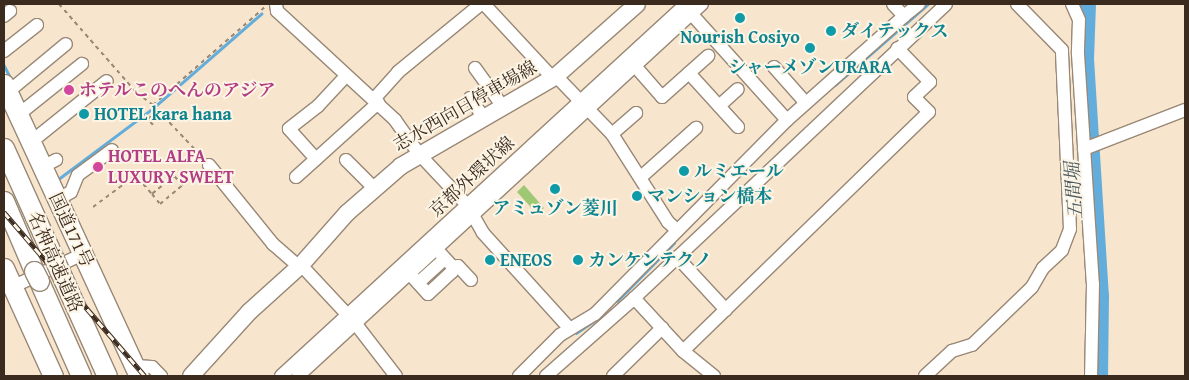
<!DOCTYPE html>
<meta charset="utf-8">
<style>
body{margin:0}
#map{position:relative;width:1189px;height:380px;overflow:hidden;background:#f7e5cd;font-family:"Gentium Book Plus","Noto Serif JP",serif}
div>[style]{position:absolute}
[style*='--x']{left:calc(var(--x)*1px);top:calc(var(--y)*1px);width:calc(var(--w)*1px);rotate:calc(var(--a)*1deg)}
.green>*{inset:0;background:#9fc874}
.stream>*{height:2.5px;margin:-1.25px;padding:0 1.25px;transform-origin:1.25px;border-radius:1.25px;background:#62addb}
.river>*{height:16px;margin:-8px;padding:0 8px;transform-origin:8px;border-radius:8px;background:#62addb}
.path>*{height:2px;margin-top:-1px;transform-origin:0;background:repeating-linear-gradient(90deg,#998876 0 4px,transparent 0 8px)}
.roads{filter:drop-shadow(1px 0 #998876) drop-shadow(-1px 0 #998876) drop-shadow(0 1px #998876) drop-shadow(0 -1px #998876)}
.minor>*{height:12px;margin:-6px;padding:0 6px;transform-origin:6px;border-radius:6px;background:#fff}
.major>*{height:16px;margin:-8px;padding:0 8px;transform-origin:8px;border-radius:8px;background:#fff}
.highway>*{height:19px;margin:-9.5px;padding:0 9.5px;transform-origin:9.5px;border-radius:9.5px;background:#fff}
.rail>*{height:4.5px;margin-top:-2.25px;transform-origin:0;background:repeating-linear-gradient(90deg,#fcf5e5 0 8px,#3b2a1e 0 16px);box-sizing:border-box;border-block:1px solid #3b2a1e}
.bridges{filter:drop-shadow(1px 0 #998876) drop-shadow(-1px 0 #998876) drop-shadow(0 1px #998876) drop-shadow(0 -1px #998876)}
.highway-bridge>*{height:19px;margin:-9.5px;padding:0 9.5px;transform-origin:9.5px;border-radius:9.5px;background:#fff}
.dots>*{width:14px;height:14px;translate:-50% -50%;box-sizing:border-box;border:2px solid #fcf5e5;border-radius:50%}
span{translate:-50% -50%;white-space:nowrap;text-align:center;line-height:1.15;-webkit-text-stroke:4px #fcf5e5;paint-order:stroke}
.culture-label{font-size:18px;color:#0d838f;font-weight:700}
.left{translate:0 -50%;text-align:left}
.hotel-label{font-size:18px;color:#b23c85;font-weight:700}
.street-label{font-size:18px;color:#3b2a1e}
.water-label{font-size:19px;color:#495860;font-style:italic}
.frame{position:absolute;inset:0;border:5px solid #3b2a1e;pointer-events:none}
</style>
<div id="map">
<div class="green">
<div style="clip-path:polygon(524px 185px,544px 208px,537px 214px,517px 192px)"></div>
</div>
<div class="stream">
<div style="--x:1081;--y:4;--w:13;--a:67"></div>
<div style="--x:4;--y:65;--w:13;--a:63"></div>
<div style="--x:835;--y:85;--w:123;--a:-41.1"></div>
<div style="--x:57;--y:180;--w:119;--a:-36.8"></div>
<div style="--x:152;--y:109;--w:145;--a:-41.1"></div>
<div style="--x:617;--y:301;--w:81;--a:-45.5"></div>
<div style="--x:576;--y:333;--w:29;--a:-34"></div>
</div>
<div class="river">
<div style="--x:1088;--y:4;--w:55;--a:92.1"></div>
<div style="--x:1086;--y:59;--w:237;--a:86.4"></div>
<div style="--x:1101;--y:296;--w:80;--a:90.7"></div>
</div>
<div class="path">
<div style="--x:59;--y:4;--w:118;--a:48.8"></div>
<div style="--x:137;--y:93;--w:20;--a:37"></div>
<div style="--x:153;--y:105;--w:71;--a:46.7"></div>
<div style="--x:153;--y:105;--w:149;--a:-41.2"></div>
<div style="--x:153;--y:125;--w:8;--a:-130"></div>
<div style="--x:148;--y:119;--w:13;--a:-45"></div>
<div style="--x:93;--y:207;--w:49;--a:-36.6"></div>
<div style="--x:132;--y:178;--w:6;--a:0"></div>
<div style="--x:138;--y:178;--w:21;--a:49"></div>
<div style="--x:152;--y:194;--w:13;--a:51"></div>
<div style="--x:160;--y:204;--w:30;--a:-40"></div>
<div style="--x:183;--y:185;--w:13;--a:-135"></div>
<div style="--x:174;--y:176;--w:28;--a:141"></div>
</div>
<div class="roads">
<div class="minor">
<div style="--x:276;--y:4;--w:7;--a:82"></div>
<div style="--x:277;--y:11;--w:161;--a:42.7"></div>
<div style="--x:395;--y:120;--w:42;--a:54.8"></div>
<div style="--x:419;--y:154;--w:70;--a:46.7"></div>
<div style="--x:467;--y:205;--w:32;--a:60"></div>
<div style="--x:483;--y:233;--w:128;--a:47.8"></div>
<div style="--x:484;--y:4;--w:97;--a:47.1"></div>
<div style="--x:550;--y:75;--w:6;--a:9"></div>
<div style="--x:556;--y:76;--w:81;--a:46"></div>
<div style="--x:612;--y:134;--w:104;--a:57.5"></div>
<div style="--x:668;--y:222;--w:12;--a:42"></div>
<div style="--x:1072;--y:4;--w:17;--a:66"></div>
<div style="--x:1079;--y:20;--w:34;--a:92"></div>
<div style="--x:1078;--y:54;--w:230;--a:86.3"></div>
<div style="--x:1093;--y:284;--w:92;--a:91.2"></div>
<div style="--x:687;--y:9;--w:149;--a:48"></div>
<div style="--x:4;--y:16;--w:8;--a:-40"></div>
<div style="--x:904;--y:16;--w:19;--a:-39"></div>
<div style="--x:4;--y:51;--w:42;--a:-38.2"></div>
<div style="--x:635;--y:66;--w:41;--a:48.9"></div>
<div style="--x:662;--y:97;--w:62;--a:-41.7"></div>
<div style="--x:774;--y:67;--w:48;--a:48.4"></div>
<div style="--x:475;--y:68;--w:49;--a:54.1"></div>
<div style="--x:689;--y:73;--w:73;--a:47.8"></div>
<div style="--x:345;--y:77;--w:40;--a:133"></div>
<div style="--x:318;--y:106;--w:37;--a:142"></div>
<div style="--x:289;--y:129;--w:40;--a:48"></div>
<div style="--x:316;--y:159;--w:84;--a:-42.1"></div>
<div style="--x:8;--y:92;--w:75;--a:-39.6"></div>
<div style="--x:470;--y:98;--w:24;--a:55"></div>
<div style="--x:374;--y:99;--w:36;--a:-48"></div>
<div style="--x:398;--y:72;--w:107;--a:-39.3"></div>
<div style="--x:719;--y:106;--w:25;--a:-42"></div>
<div style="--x:18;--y:115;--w:82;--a:-38.6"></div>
<div style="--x:612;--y:134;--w:32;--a:-41"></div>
<div style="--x:31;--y:142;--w:97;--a:-38.8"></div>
<div style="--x:1084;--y:149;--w:108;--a:-21.1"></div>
<div style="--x:346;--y:160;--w:40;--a:45"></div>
<div style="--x:209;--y:165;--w:102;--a:51"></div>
<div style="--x:273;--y:244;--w:35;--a:41"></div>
<div style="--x:42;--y:167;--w:16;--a:-27"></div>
<div style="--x:296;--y:177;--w:27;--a:-42"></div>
<div style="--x:641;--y:177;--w:74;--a:-41.7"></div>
<div style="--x:57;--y:200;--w:16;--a:-30"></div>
<div style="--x:71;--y:192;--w:18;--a:-68"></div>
<div style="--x:78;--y:175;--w:42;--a:-36.3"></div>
<div style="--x:677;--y:257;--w:72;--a:47.2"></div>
<div style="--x:301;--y:265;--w:79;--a:47"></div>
<div style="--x:355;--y:323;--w:67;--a:52.3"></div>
<div style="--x:453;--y:267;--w:5;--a:-11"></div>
<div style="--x:458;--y:266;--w:19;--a:47"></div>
<div style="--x:409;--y:273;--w:28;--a:48"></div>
<div style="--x:428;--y:294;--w:33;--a:-43"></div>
<div style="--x:452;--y:272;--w:5;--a:-79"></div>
<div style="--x:453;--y:267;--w:25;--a:-133"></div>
<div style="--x:418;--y:283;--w:36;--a:-42"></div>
<div style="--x:12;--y:287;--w:78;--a:-24.9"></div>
<div style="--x:634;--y:298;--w:72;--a:47.2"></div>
<div style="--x:683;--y:351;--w:40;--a:39"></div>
<div style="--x:683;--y:351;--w:343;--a:-44.2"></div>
<div style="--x:929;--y:112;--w:21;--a:-135"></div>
<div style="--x:914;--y:97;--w:22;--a:-43"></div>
<div style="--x:930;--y:82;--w:47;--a:-134.1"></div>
<div style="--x:135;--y:366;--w:17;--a:3"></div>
<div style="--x:152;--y:367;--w:13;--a:45"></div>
<div style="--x:281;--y:376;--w:550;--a:-42.57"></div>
<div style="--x:298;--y:376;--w:549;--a:-42.64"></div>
<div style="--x:519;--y:376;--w:58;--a:-45"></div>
<div style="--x:560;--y:335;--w:41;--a:-31"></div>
<div style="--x:595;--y:314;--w:273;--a:-45.3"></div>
<div style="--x:787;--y:120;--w:157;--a:-41.6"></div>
<div style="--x:904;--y:16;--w:16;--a:-133"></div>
<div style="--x:546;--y:376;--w:112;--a:-41.4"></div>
<div style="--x:630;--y:302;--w:434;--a:-43.3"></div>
<div style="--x:613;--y:376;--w:69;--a:-44.4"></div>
<div style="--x:925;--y:376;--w:37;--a:-43"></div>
<div style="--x:952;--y:351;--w:21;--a:-17"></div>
<div style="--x:972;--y:345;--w:83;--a:-44"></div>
<div style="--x:1032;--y:287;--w:22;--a:-60"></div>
<div style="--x:1043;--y:268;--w:26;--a:-43"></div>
<div style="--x:1062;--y:250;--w:22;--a:-69"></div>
<div style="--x:1070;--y:229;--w:179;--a:-92.6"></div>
<div style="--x:1062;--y:50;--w:64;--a:-134.4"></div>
</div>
<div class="major">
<div style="--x:191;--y:376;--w:86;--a:-47.8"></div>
<div style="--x:249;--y:312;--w:70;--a:-42.1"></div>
<div style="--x:301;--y:265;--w:69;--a:-48.5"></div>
<div style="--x:347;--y:213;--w:72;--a:-41"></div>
<div style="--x:401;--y:166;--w:179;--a:-30.1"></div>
<div style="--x:556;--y:76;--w:108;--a:-41.6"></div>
</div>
<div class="highway">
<div style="--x:4;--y:84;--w:322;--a:65.2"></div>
<div style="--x:4;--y:148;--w:124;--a:65.7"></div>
<div style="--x:4;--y:201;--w:76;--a:66.8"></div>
<div style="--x:4;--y:268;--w:119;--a:65.6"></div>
<div style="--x:60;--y:272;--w:114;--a:65.7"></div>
<div style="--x:39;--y:281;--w:104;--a:66.1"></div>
</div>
</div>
<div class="rail">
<div style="--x:4;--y:212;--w:216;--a:49.3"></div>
</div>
<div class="bridges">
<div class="highway-bridge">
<div style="--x:55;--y:261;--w:12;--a:66"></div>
<div style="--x:34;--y:271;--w:11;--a:63"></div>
</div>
</div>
<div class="dots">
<div style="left:740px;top:18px;background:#0f9aa8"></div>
<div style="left:831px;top:31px;background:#0f9aa8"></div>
<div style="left:810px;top:48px;background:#0f9aa8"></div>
<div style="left:69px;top:90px;background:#d1479c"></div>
<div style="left:84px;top:114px;background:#0f9aa8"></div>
<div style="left:98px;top:167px;background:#d1479c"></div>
<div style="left:684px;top:171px;background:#0f9aa8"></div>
<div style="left:555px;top:189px;background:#0f9aa8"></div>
<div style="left:637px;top:196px;background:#0f9aa8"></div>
<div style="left:490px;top:260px;background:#0f9aa8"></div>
<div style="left:578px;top:260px;background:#0f9aa8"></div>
</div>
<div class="culture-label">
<span class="left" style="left:841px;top:31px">ダイテックス</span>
<span style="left:740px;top:37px">Nourish Cosiyo</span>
<span style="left:810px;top:67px">シャーメゾンURARA</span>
<span class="left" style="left:94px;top:114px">HOTEL kara hana</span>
<span class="left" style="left:694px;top:171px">ルミエール</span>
<span class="left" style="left:647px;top:196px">マンション橋本</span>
<span style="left:555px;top:208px">アミュゾン菱川</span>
<span class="left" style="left:500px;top:260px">ENEOS</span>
<span class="left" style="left:588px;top:260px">カンケンテクノ</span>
</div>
<div class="hotel-label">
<span class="left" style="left:79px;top:90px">ホテルこのへんのアジア</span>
<span class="left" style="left:108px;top:167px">HOTEL ALFA<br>LUXURY SWEET</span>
</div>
<div class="street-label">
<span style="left:465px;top:106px;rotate:-30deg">志水西向日停車場線</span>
<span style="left:472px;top:177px;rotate:-43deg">京都外環状線</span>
<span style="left:71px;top:230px;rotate:65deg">国道171号</span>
<span style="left:55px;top:262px;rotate:66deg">名神高速道路</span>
</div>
<div class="water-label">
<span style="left:1074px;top:191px;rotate:-94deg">五間堀</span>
</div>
<div class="frame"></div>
</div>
